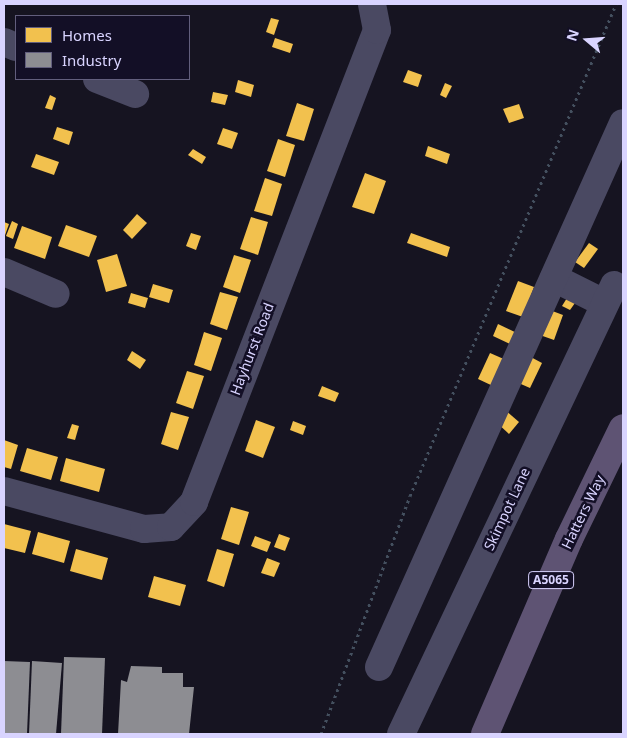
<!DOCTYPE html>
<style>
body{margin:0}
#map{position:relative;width:627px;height:738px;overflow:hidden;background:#161421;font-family:"Noto Sans",sans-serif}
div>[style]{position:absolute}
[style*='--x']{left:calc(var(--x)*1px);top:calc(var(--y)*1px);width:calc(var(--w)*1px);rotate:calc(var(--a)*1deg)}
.homes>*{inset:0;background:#f2c14e}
.industry>*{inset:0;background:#8d8d92}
.path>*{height:3px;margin-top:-1.5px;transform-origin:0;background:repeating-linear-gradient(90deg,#44505f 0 2.5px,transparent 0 6.5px)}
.minor>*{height:28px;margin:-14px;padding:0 14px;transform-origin:14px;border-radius:14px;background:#4a4962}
.major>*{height:28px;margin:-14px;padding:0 14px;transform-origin:14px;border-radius:14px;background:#5e5373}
span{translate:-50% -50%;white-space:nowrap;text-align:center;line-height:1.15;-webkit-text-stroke:5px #130f26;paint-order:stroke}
.shield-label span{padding:1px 4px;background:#130f26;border:1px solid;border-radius:4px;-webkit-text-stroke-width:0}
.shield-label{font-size:12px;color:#d9d4ff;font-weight:700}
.street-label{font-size:14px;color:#d9d4ff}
.frame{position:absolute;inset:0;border:5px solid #d9d4ff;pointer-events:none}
.legend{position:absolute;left:15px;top:15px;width:175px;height:65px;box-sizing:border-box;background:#130f26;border:1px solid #625e7d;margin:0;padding:6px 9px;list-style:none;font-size:15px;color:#d9d4ff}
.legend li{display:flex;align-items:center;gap:10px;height:25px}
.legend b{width:25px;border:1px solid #625e7d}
.north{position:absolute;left:562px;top:15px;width:50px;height:50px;-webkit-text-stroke:4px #130f26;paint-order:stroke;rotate:288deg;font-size:14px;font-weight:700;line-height:20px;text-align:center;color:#d9d4ff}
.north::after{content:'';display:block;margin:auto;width:18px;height:22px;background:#d9d4ff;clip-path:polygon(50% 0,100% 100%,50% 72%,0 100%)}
</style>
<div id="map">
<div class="homes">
<div style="clip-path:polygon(271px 18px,279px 20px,274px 35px,266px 32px)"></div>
<div style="clip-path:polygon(275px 38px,293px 44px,290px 53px,272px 47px)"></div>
<div style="clip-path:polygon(408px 70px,422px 75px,418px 87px,403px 82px)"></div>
<div style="clip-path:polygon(238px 80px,254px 85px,251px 97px,235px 92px)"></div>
<div style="clip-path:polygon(445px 83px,452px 86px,446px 98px,440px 95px)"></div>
<div style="clip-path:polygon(213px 92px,228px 95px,225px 105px,211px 102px)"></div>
<div style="clip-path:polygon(50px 95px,56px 98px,52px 110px,45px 108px)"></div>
<div style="clip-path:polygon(297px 103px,314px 109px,304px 141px,286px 136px)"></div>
<div style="clip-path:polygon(519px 104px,524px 118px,509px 123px,503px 109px)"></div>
<div style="clip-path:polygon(57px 127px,73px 132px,69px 145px,53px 139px)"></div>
<div style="clip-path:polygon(223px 128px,238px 133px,232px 149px,217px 144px)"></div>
<div style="clip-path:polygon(278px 139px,295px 145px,285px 177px,267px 171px)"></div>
<div style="clip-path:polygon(428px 146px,450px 154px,447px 164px,425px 156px)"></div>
<div style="clip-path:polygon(193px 149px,206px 157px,202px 164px,188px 155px)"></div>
<div style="clip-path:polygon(36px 154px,59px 162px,54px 175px,31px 167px)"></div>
<div style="clip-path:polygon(365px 173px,386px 181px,374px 214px,352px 207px)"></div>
<div style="clip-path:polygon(265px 178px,282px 184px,272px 216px,254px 211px)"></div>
<div style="clip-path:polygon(137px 214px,147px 223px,132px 239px,123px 230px)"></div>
<div style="clip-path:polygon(251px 217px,268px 222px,258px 255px,240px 249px)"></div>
<div style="clip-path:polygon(12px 221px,18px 224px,13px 239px,6px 236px)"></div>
<div style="clip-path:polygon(4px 222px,9px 224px,4px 238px)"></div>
<div style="clip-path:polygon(66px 225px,97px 236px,89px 257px,58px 246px)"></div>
<div style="clip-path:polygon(22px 226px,52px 237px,45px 259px,14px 248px)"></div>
<div style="clip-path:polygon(191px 233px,201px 236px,196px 250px,186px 246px)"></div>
<div style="clip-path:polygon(411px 233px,450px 247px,447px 257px,407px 243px)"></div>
<div style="clip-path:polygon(589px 243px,598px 249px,584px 268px,575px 262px)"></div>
<div style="clip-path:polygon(117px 254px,127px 286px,106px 292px,97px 260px)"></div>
<div style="clip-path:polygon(234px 255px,251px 260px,240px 293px,223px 287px)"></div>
<div style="clip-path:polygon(518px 281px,534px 287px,523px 317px,506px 311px)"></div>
<div style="clip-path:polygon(153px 284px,173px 290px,169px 303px,149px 297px)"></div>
<div style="clip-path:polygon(220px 292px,238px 297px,227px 330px,210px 324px)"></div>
<div style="clip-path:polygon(131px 293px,148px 298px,145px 308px,128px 303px)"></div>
<div style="clip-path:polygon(567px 298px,575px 303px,570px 310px,562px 306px)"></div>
<div style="clip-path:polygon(547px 309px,563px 315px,554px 340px,537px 334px)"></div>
<div style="clip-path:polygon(498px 324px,519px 334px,514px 346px,493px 336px)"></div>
<div style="clip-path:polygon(204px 332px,222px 338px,211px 371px,194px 365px)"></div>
<div style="clip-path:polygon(132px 351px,146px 360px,140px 369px,127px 360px)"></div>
<div style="clip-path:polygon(490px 353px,506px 360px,493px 386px,478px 379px)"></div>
<div style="clip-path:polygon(527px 355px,542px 363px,530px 388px,514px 381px)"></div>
<div style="clip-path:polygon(187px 371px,204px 376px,193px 409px,176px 403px)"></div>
<div style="clip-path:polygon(322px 386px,339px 393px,335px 402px,318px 396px)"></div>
<div style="clip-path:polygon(504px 409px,519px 422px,509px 434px,494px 420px)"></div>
<div style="clip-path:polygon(171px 412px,189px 417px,178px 450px,161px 444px)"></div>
<div style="clip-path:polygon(256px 420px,275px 427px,263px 458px,245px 451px)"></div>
<div style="clip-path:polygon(293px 421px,306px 426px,303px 435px,290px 430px)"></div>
<div style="clip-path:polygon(72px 424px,79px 426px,75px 440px,67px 438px)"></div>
<div style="clip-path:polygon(4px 440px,18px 445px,11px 469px,4px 467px)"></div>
<div style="clip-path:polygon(27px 448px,58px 457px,51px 480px,20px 471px)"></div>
<div style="clip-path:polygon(66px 458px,105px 469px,99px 492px,60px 481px)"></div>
<div style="clip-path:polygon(231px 507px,249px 512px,239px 545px,221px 539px)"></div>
<div style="clip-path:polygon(4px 524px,31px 531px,25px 553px,4px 548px)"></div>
<div style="clip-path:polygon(38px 532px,70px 541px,64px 563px,32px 554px)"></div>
<div style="clip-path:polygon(279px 534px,290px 538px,285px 551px,274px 547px)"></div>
<div style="clip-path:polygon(255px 536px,271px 542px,267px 552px,251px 546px)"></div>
<div style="clip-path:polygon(76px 549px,108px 558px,102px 580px,70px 571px)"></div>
<div style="clip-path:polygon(217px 549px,234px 554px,224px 587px,207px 581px)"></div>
<div style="clip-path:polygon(267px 558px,280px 563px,274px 577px,261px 573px)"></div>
<div style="clip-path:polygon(154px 576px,186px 585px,180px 606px,148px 597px)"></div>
</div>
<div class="industry">
<div style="clip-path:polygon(64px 657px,105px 658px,102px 734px,61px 734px)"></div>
<div style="clip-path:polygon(4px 661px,30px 662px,27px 734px,4px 734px)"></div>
<div style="clip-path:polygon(32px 661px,62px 663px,56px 734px,29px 734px)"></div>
<div style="clip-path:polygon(131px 666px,162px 667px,162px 673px,183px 673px,183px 687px,194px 687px,189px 734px,118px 734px,121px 680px,127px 682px)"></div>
</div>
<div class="path">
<div style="--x:321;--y:734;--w:254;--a:-69.5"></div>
<div style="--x:410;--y:496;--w:533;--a:-67.28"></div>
</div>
<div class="minor">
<div style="--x:4;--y:42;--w:13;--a:23"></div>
<div style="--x:97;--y:79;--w:41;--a:21.5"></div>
<div style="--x:4;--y:272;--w:56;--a:22.9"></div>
<div style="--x:554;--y:278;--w:56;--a:26.6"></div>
<div style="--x:4;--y:491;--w:145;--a:15.2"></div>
<div style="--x:144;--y:529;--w:27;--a:-4"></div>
<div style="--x:171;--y:527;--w:34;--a:-47"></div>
<div style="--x:194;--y:502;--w:506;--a:-68.81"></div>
<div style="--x:377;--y:30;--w:26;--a:-101"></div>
<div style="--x:379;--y:667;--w:596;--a:-65.84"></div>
<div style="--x:401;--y:734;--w:497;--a:-64.6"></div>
</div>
<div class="major">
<div style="--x:485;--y:734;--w:212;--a:-66.7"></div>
<div style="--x:569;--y:539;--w:123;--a:-64.1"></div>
</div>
<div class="shield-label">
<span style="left:551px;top:580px">A5065</span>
</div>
<div class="street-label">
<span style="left:252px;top:349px;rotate:-69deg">Hayhurst Road</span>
<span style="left:507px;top:509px;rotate:-65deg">Skimpot Lane</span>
<span style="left:583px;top:512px;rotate:-64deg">Hatters Way</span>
</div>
<div class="frame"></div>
<ul class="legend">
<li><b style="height:14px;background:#f2c14e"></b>Homes</li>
<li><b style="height:14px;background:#8d8d92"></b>Industry</li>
</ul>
<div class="north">N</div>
</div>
